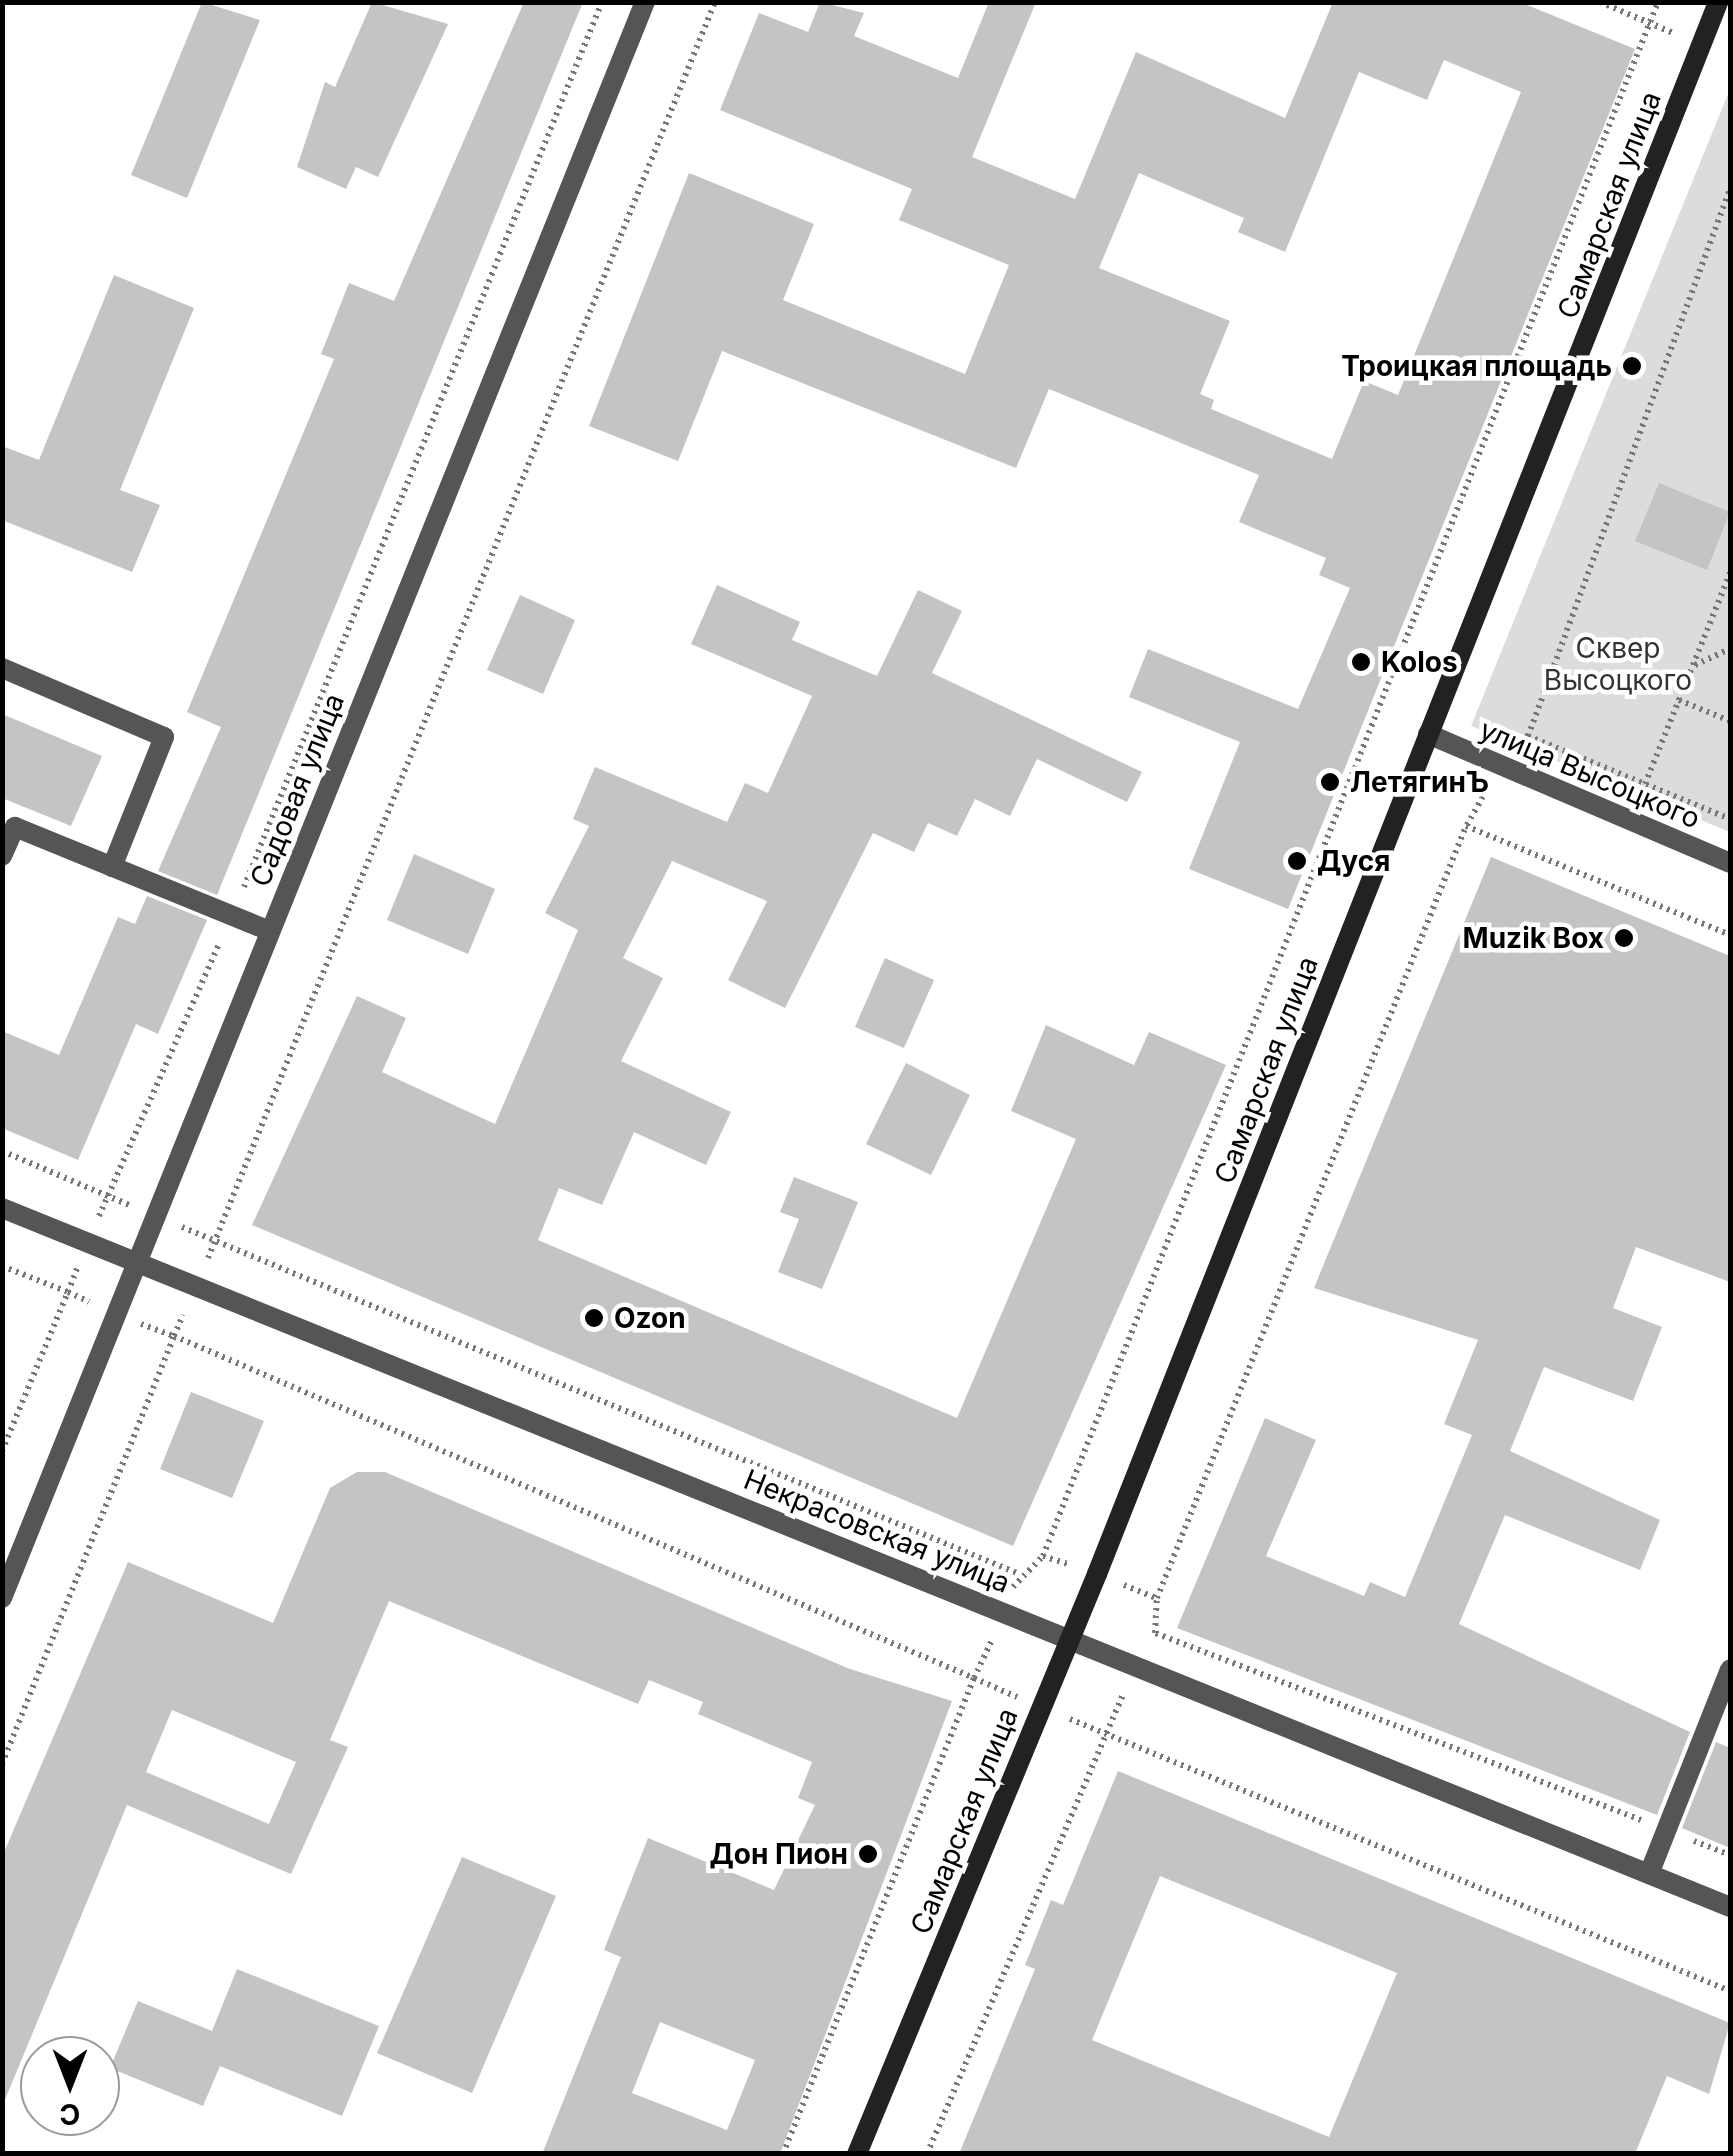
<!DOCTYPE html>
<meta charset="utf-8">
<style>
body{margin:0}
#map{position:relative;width:1733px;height:2156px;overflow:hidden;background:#fff;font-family:Inter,sans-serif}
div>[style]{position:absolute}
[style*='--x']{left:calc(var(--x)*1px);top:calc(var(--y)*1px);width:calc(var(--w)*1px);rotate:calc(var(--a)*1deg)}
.green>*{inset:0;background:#dcdcdc}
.building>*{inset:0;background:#c4c4c4}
.path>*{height:6px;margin-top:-3px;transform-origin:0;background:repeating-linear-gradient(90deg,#777 0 2.5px,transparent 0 7.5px)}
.lane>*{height:20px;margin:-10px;padding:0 10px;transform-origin:10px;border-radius:10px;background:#555}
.street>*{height:20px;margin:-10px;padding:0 10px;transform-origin:10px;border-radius:10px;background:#555}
.secondary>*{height:20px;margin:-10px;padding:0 10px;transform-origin:10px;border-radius:10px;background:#222}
.dots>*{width:28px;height:28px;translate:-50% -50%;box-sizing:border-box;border:5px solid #fff;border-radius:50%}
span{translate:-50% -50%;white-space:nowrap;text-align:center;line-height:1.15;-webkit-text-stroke:9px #fff;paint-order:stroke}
.street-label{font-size:28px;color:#000}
.poi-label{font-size:28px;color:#000;font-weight:700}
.right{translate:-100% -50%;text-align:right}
.left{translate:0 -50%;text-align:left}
.park-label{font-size:28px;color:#333}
.frame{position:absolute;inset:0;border:5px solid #000;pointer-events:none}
.north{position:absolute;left:20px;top:2036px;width:100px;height:100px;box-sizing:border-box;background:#fff;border:2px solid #999;border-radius:50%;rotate:180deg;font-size:28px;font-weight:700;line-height:40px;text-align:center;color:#000}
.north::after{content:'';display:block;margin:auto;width:35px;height:45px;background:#000;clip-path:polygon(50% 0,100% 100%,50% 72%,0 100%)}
</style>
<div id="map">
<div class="green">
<div style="clip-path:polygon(1730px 89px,1730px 832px,1471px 726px)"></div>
</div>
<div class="building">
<div style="clip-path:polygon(202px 2px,260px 20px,187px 198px,131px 175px)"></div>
<div style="clip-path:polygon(372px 2px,448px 24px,378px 177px,356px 167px,346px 189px,297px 167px,325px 82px,335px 87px)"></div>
<div style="clip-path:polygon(524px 2px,583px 2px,217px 895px,158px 871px,221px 727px,187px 712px,334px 359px,321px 354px,349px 283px,394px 301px)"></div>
<div style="clip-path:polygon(evenodd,820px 2px,864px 13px,854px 36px,958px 78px,989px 2px,1036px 2px,972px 157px,1075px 199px,1136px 52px,1285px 118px,1333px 2px,1520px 2px,1635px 49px,1288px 909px,1189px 869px,1240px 742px,1129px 697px,1148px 649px,1298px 709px,1350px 588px,1319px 575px,1326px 558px,1239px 522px,1259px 475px,1049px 389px,1016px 468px,722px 351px,678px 461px,589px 426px,689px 173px,814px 224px,783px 300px,965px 374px,1009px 265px,899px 220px,912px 189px,720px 110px,759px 13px,808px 32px,820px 2px,1444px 60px,1521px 92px,1398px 395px,1364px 381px,1332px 459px,1211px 409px,1214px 400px,1200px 394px,1230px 321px,1099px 268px,1139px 173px,1244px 218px,1238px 232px,1285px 252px,1359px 72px,1427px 100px,1444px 60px)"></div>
<div style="clip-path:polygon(114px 275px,194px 308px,120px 490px,160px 505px,132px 572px,2px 520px,2px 446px,39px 460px)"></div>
<div style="clip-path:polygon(1659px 483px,1730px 512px,1707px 570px,1635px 541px)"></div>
<div style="clip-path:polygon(717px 585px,800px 622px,792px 640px,877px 676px,918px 590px,962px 611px,932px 673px,1142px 772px,1127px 802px,1037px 759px,1010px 816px,975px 799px,957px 836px,928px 823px,914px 852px,873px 833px,785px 1008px,728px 980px,767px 901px,672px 861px,623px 958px,663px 978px,621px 1061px,731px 1112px,706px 1165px,634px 1132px,602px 1205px,559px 1188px,538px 1240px,957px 1418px,1076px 1139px,1011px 1111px,1046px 1025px,1134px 1065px,1149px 1032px,1226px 1065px,1013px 1546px,252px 1225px,357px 996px,406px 1018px,382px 1072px,495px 1124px,578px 930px,545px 913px,589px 826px,573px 819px,595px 767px,727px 822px,745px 783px,768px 793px,812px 696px,691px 644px)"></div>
<div style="clip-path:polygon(520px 595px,575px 620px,543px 694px,487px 670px)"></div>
<div style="clip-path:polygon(2px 714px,102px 756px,71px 826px,2px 798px)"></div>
<div style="clip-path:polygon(414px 854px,495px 889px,468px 954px,387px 920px)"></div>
<div style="clip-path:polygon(1491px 857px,1730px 956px,1730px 1282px,1636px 1247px,1613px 1308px,1662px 1327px,1633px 1401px,1544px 1367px,1510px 1451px,1660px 1520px,1640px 1570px,1505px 1515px,1459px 1624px,1690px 1732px,1657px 1815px,1177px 1628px,1265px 1418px,1316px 1440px,1266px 1556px,1364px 1596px,1370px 1582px,1405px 1597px,1472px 1435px,1444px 1424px,1478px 1340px,1314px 1288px)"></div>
<div style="clip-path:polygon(147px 896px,207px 920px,158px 1034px,136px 1024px,78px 1160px,2px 1128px,2px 1031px,59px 1055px,118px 917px,135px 924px)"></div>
<div style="clip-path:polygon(885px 958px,934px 980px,904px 1048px,855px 1027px)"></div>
<div style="clip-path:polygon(906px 1063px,970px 1095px,931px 1175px,866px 1144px)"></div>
<div style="clip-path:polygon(794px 1177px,858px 1202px,822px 1289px,778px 1272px,799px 1219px,780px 1212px)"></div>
<div style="clip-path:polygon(191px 1392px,264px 1421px,232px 1498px,160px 1469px)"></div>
<div style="clip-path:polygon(evenodd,357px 1472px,385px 1472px,850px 1669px,952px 1701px,780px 2154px,542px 2154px,621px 1957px,604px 1950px,648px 1838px,774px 1890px,815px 1805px,798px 1798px,812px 1762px,698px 1714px,703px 1702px,649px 1680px,638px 1704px,389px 1601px,330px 1740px,348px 1747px,291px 1874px,127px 1805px,2px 2107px,2px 1857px,128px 1562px,273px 1623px,330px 1488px,357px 1472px,172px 1710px,296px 1762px,269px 1824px,146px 1772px,172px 1710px,357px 1472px,660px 2022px,755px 2060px,727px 2130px,632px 2093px,660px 2022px)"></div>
<div style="clip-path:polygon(1716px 1742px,1730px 1748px,1730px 1848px,1682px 1828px)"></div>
<div style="clip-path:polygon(evenodd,1118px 1771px,1730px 2023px,1709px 2094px,1667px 2076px,1635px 2154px,959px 2154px,1035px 1969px,1025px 1965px,1051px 1900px,1063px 1905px,1118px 1771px,1160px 1876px,1397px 1973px,1329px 2137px,1092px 2040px,1160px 1876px)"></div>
<div style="clip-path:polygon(462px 1857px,556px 1896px,472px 2093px,377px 2053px)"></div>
<div style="clip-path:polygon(237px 1969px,379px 2026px,342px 2116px,220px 2066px,203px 2106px,110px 2068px,138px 2001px,212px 2031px)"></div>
</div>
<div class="path">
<div style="--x:1600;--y:2;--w:79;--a:23"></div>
<div style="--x:1695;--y:665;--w:38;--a:-25"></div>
<div style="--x:1679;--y:700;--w:137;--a:-68.1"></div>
<div style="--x:1528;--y:736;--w:218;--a:22.3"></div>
<div style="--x:1518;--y:738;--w:10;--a:-11"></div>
<div style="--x:1528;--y:736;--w:583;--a:-69.73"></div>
<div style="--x:1645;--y:784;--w:91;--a:-68"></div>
<div style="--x:1679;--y:700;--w:55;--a:22.4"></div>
<div style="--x:1467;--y:825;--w:37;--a:-61"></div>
<div style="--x:244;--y:887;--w:955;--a:-67.98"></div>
<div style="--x:2;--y:1151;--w:138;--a:23"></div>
<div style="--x:99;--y:1216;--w:297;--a:-66.2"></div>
<div style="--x:182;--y:1227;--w:904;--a:22.51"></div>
<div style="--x:208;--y:1258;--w:1354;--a:-68.02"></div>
<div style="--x:2;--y:1266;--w:71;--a:21.5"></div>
<div style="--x:68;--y:1292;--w:25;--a:-69"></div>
<div style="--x:141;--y:1324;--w:35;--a:20"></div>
<div style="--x:174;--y:1336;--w:23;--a:-67"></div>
<div style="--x:2;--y:1451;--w:172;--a:-67.5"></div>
<div style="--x:68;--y:1292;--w:23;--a:25"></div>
<div style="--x:1043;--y:1556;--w:28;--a:18"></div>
<div style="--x:1124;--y:1585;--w:35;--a:22"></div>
<div style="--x:1013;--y:1587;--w:43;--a:-45.9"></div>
<div style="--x:1043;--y:1556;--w:1671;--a:-68.41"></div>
<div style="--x:1070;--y:1719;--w:714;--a:22.4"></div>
<div style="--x:2;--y:1764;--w:461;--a:-68.1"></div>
<div style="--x:174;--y:1336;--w:870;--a:23.15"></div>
<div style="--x:974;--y:1678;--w:42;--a:-64.7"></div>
<div style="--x:1641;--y:1820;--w:521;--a:-158.95"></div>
<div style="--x:1155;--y:1633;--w:35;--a:-87"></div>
<div style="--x:1157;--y:1598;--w:832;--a:-68.19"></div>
<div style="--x:1466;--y:826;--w:286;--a:22.4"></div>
<div style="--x:1694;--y:1841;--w:39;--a:21"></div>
<div style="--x:783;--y:2154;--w:513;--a:-68.14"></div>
<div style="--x:974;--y:1678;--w:47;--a:23.8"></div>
<div style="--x:927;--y:2154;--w:499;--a:-66.9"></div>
</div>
<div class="lane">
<div style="--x:2;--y:668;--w:176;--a:23.1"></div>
<div style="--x:164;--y:737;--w:140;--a:111.8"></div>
<div style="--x:2;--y:856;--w:32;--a:-66"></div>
<div style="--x:15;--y:827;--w:275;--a:22.2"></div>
<div style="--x:1649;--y:1874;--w:220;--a:-68.4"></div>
</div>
<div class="street">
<div style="--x:1428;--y:734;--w:328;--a:23.1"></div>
<div style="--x:2;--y:1208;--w:1864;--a:22.02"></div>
<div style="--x:2;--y:1598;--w:1721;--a:-68.06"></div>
</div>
<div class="secondary">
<div style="--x:857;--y:2154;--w:628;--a:-67.52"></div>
<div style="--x:1097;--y:1574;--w:1690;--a:-68.44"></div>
</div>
<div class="dots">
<div style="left:1632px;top:366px;background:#000"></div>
<div style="left:1361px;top:662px;background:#000"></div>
<div style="left:1330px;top:782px;background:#000"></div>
<div style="left:1297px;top:861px;background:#000"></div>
<div style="left:1624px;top:938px;background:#000"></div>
<div style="left:594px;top:1318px;background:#000"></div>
<div style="left:868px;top:1854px;background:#000"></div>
</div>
<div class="street-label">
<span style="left:1609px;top:205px;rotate:-69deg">Самарская улица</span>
<span style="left:1590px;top:774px;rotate:23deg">улица Высоцкого</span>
<span style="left:297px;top:790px;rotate:-68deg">Садовая улица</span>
<span style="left:1266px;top:1070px;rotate:-69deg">Самарская улица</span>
<span style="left:877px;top:1531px;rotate:22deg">Некрасовская улица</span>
<span style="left:964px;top:1821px;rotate:-68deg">Самарская улица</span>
</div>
<div class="poi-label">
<span class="right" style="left:1612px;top:366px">Троицкая площадь</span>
<span class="left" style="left:1381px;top:662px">Kolos</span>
<span class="left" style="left:1350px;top:782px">ЛетягинЪ</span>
<span class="left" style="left:1317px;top:861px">Дуся</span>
<span class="right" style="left:1604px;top:938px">Muzik Box</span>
<span class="left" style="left:614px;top:1318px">Ozon</span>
<span class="right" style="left:848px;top:1854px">Дон Пион</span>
</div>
<div class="park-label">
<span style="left:1618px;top:664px">Сквер<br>Высоцкого</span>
</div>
<div class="frame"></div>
<div class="north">С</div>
</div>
